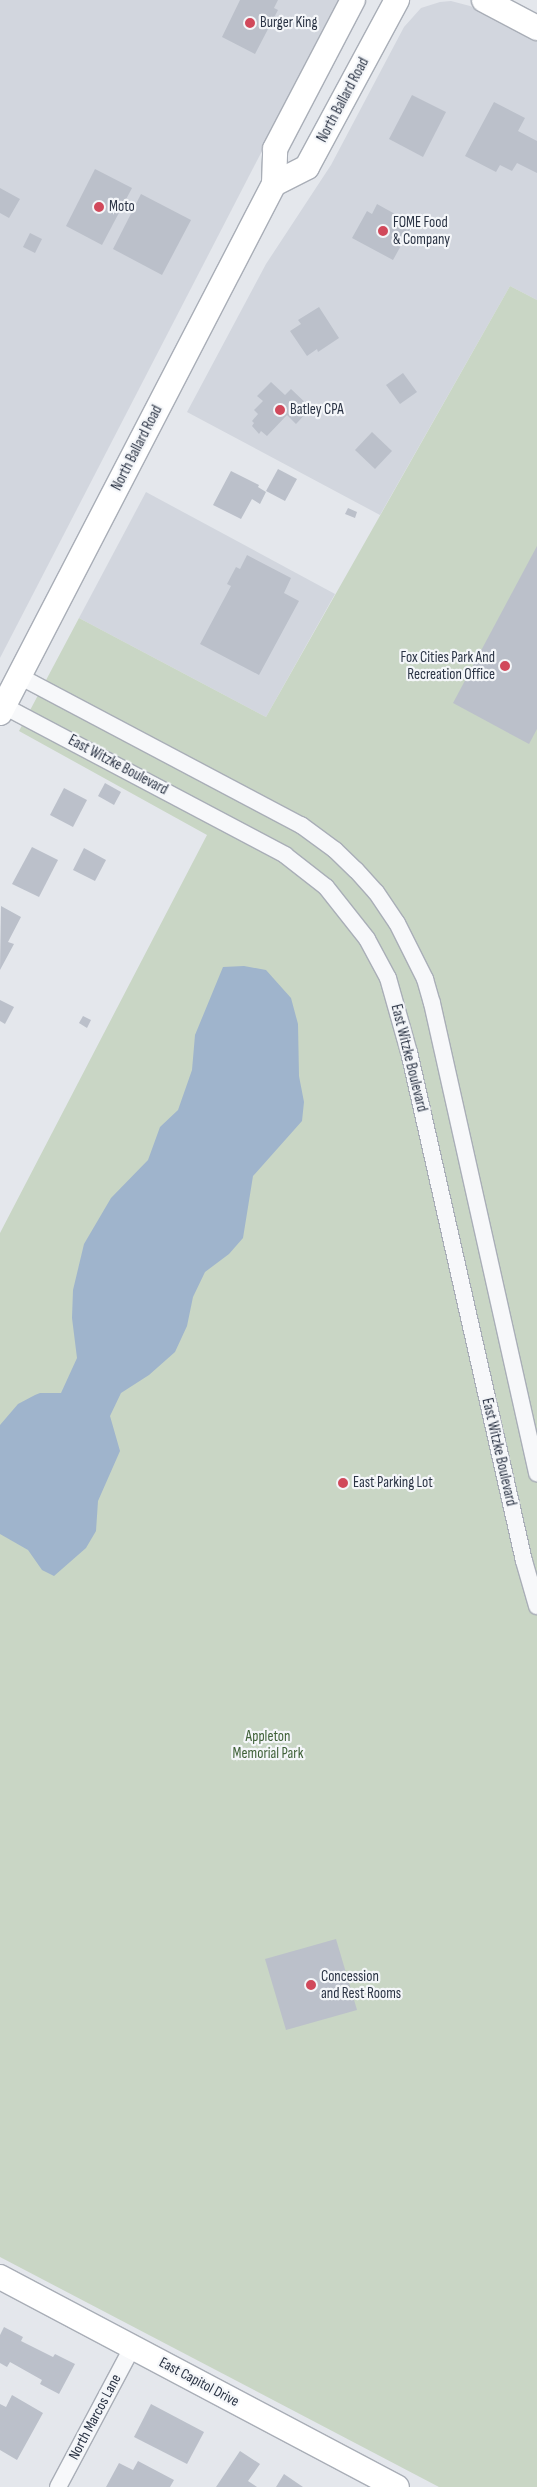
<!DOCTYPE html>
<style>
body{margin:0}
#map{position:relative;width:537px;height:2487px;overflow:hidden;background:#e4e7ec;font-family:"Sofia Sans Condensed",sans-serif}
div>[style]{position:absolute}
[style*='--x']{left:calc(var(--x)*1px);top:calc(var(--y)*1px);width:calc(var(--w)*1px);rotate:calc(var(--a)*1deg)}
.built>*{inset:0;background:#d2d6de}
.green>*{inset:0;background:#c9d6c5}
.water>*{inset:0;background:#9fb4cc}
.building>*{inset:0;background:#bbc0ca}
.roads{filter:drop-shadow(1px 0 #a9aeb7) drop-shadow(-1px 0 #a9aeb7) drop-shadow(0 1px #a9aeb7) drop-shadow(0 -1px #a9aeb7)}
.street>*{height:16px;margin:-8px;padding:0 8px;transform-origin:8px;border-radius:8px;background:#f7f8fa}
.secondary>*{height:24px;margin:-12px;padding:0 12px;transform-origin:12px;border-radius:12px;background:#fff}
.dots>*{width:14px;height:14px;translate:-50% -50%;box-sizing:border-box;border:2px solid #f4f6f9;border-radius:50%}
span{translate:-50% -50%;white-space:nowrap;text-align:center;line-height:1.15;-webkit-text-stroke:4.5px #f4f6f9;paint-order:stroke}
.poi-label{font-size:15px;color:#2b3445}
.left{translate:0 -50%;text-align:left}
.right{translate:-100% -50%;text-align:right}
.street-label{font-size:15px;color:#2b3445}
.park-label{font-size:15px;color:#3f6138}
</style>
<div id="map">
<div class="built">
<div style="clip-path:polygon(0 0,340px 0,0 658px)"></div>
<div style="clip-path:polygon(451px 1px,470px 6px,537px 41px,537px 300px,510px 286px,380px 515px,187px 412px,266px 264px,331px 165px,404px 27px,421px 8px,440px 2px)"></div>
<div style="clip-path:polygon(146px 492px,335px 594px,266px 717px,79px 618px)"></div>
</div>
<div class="green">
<div style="clip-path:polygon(510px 286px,537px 300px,537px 2487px,439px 2487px,0 2257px,0 1233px,207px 835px,19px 731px,79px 618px,266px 717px)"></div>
</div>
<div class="water">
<div style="clip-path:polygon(244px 966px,266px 970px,291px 998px,298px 1024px,299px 1076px,304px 1102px,302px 1121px,253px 1176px,243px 1238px,229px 1254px,205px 1272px,193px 1297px,187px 1326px,175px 1352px,149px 1375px,121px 1393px,110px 1416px,120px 1451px,98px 1501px,96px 1531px,86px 1548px,54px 1576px,42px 1570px,28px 1550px,0 1534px,0 1425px,18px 1404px,35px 1395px,40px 1393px,61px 1393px,77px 1358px,72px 1318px,73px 1290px,84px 1244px,111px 1198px,148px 1160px,160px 1127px,178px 1110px,192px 1070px,195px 1035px,223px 967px)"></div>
</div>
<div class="building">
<div style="clip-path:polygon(240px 0,278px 0,274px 8px,278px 10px,255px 54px,222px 37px)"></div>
<div style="clip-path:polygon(412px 95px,446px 112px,423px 157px,389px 139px)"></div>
<div style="clip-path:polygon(494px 102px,525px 118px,518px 131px,537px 141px,537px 173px,517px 163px,512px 171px,500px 165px,496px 172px,465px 156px)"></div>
<div style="clip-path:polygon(95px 169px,132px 188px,102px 245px,66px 226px)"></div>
<div style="clip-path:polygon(0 188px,20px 199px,9px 218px,0 213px)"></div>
<div style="clip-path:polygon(141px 194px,191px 220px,162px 275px,113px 249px)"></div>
<div style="clip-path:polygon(377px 204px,413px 224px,393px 260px,352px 238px,367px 211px,372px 214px)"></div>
<div style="clip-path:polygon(30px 233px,42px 239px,35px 253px,23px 247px)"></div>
<div style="clip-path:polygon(319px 307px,339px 338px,318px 352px,317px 349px,307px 356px,290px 331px,301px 324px,298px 320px)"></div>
<div style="clip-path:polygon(403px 373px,417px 392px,400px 404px,386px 385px)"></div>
<div style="clip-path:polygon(271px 382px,285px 395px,291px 389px,311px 408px,296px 424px,287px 415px,267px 436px,261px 431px,259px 434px,252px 426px,254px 423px,252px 421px,258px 414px,254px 410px,263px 401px,257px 396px)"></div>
<div style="clip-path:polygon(372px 432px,392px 451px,375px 469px,355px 450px)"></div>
<div style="clip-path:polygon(278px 469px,297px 479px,285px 501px,266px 491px)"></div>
<div style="clip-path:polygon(231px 471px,259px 485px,258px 487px,266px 492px,260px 504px,252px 499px,241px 519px,213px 505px)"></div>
<div style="clip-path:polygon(348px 508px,357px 512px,355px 518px,345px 514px)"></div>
<div style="clip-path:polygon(537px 546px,537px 729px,529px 744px,453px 703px)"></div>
<div style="clip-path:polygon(247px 555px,291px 578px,284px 593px,299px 601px,259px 675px,200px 644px,231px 586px,227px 584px,236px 567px,240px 569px)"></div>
<div style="clip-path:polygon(105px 783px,121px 792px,114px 805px,98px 796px)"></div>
<div style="clip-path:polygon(64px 788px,87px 800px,73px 827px,50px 815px)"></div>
<div style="clip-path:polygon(32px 847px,58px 860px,39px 897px,12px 884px)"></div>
<div style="clip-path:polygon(84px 848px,106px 860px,95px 881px,73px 870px)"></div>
<div style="clip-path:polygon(1px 906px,21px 917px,8px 942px,14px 944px,0 970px)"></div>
<div style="clip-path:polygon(0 1000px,14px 1007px,5px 1024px,0 1021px)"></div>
<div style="clip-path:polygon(83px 1016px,91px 1020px,87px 1028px,79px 1023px)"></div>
<div style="clip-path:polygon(336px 1939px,357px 2010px,286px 2030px,265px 1959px)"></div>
<div style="clip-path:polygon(4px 2327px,23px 2337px,21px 2341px,53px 2357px,55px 2354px,75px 2364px,59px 2394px,40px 2384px,42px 2380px,10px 2362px,7px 2367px,0 2363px,0 2335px)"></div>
<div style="clip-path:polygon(12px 2395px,43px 2413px,17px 2460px,0 2450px,0 2404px,6px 2407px)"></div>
<div style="clip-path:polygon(151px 2404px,204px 2432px,187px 2464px,134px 2437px)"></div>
<div style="clip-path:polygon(240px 2451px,260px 2464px,248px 2481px,257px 2487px,216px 2487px)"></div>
<div style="clip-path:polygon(138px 2461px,174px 2480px,170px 2487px,106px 2487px,119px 2463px,133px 2470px)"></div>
<div style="clip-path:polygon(284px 2474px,303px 2487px,276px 2487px)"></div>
</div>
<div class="roads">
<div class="street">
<div style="--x:19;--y:676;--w:319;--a:27.9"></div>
<div style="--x:301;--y:825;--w:42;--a:36.3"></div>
<div style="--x:335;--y:850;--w:29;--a:44"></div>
<div style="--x:356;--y:870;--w:30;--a:48"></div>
<div style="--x:376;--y:892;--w:37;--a:56"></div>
<div style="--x:397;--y:923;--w:63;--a:63.4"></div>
<div style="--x:425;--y:979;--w:25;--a:74"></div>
<div style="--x:432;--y:1003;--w:482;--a:77.4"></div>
<div style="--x:4;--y:706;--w:318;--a:27.9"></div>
<div style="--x:285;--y:855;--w:52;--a:38"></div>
<div style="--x:326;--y:887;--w:66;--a:51.7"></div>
<div style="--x:367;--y:939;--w:44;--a:61.7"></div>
<div style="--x:388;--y:978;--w:77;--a:74.2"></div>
<div style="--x:409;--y:1052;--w:522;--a:77.27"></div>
<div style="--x:524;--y:1561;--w:47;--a:73.9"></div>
<div style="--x:58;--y:2487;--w:160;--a:-62"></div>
</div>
<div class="secondary">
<div style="--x:484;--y:0;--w:60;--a:27.8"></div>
<div style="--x:274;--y:184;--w:37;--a:-27"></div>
<div style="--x:307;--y:167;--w:190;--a:-61.7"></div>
<div style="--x:0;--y:713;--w:596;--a:-62.62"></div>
<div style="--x:274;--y:184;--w:35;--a:-88"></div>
<div style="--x:275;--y:149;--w:168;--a:-62.4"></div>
<div style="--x:0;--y:2277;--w:449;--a:27.9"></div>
</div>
</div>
<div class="dots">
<div style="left:250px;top:23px;background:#d1495b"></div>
<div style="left:99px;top:207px;background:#d1495b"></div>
<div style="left:383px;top:231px;background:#d1495b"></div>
<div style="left:280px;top:410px;background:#d1495b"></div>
<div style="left:505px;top:666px;background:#d1495b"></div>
<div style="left:343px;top:1483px;background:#d1495b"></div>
<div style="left:311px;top:1985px;background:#d1495b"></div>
</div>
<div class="poi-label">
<span class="left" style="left:260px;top:23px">Burger King</span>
<span class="left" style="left:109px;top:207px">Moto</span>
<span class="left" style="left:393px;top:231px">FOME Food<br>&amp; Company</span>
<span class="left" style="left:290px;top:410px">Batley CPA</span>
<span class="right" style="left:495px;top:666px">Fox Cities Park And<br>Recreation Office</span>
<span class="left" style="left:353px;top:1483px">East Parking Lot</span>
<span class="left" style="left:321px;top:1985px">Concession<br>and Rest Rooms</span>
</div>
<div class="street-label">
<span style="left:343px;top:100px;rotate:-62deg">North Ballard Road</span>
<span style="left:137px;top:448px;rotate:-63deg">North Ballard Road</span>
<span style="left:118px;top:765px;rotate:28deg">East Witzke Boulevard</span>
<span style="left:409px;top:1058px;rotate:76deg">East Witzke Boulevard</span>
<span style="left:499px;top:1452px;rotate:77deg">East Witzke Boulevard</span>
<span style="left:199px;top:2382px;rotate:28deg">East Capitol Drive</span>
<span style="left:95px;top:2417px;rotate:-62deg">North Marcos Lane</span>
</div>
<div class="park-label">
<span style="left:268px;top:1745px">Appleton<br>Memorial Park</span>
</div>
</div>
